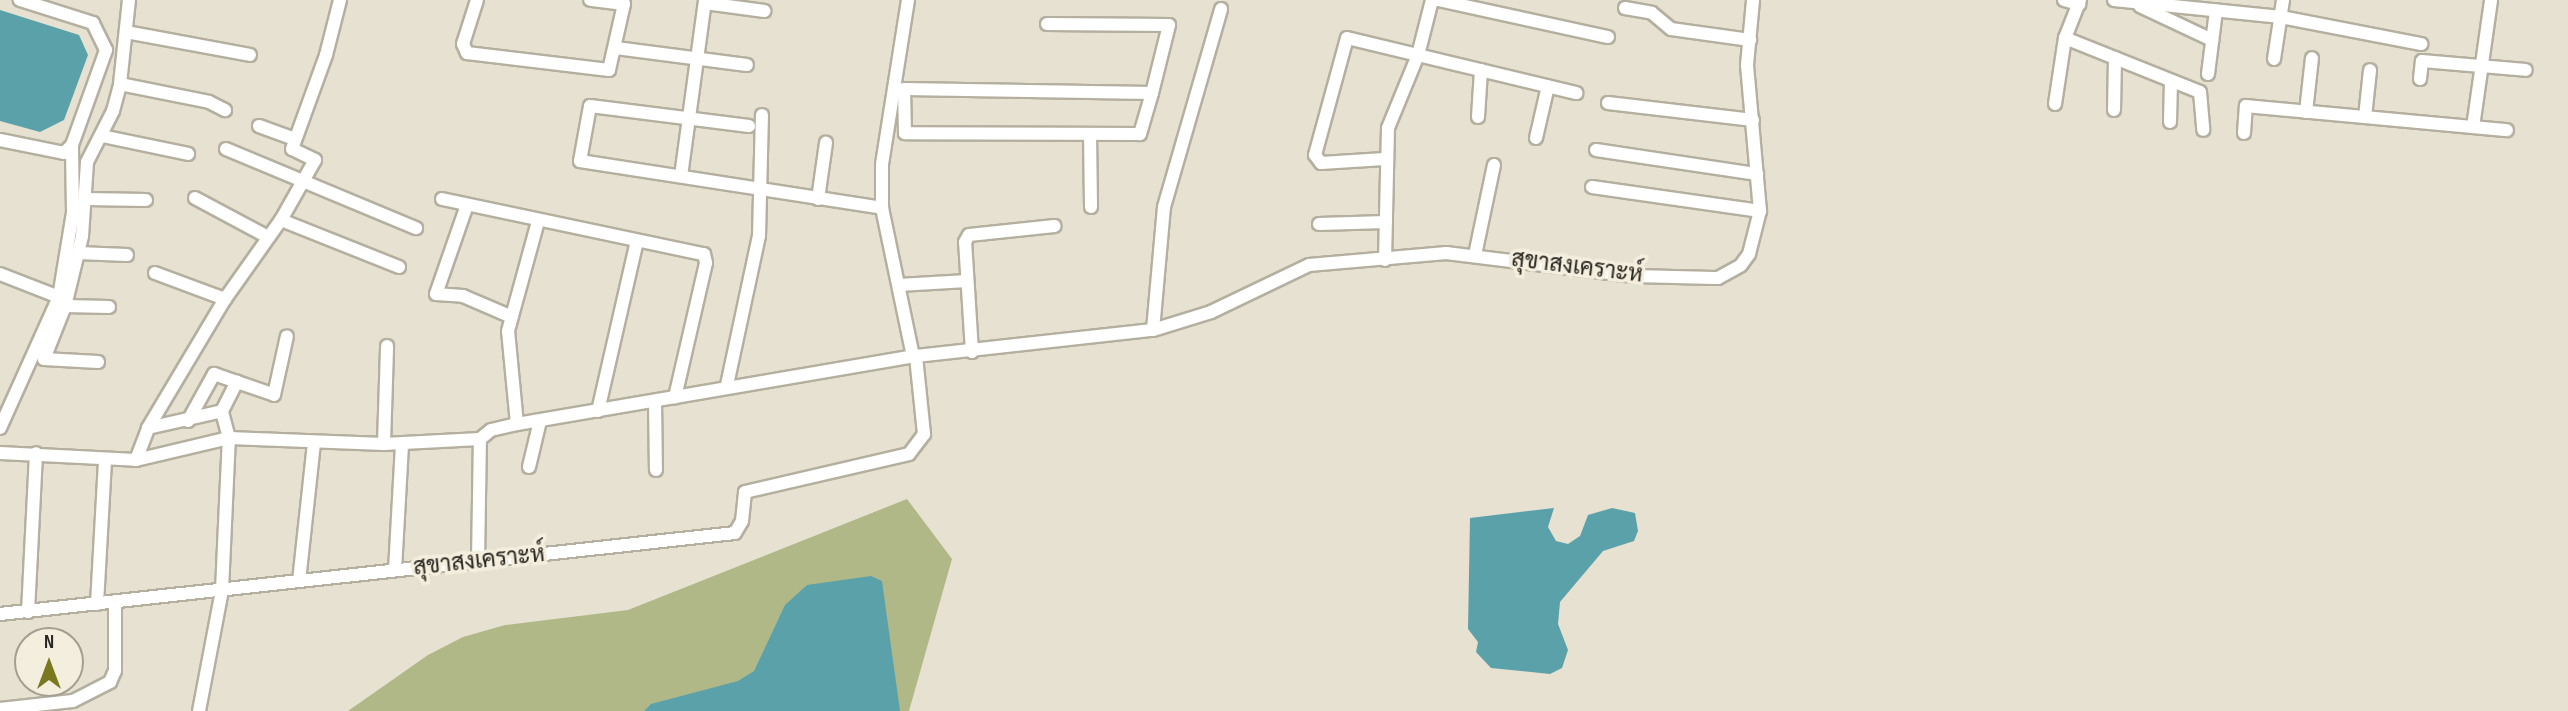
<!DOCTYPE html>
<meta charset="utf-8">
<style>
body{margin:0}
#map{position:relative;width:2568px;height:711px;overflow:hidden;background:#e6e1d0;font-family:"Sofia Sans Condensed",Sarabun,sans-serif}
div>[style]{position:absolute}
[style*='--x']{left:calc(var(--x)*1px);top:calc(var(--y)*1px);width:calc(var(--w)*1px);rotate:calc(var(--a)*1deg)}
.green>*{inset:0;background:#b1b888}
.water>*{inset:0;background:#5ba1aa}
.roads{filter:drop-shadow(2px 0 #b4af9f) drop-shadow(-2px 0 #b4af9f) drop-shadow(0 2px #b4af9f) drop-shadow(0 -2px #b4af9f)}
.minor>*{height:12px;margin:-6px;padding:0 6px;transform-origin:6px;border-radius:6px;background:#fff}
span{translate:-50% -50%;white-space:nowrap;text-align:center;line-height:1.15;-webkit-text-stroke:7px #f3eedd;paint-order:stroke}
.street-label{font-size:23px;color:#282620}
.north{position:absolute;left:14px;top:627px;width:70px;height:70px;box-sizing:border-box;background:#f3eedd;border:2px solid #a29e91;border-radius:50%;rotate:0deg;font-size:19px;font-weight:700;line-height:28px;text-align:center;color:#282620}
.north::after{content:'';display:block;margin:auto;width:24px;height:32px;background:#7b791f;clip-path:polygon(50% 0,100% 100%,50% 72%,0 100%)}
</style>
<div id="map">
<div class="green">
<div style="clip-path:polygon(907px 499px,952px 559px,909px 711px,348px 711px,428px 655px,463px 637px,505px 625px,628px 610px)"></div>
</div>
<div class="water">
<div style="clip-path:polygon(0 10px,79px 35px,88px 55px,64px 120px,40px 132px,0 121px)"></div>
<div style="clip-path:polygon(1554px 508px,1548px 527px,1556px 541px,1568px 544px,1580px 536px,1588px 515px,1612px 508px,1635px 513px,1638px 531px,1634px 541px,1603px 551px,1560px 602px,1558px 624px,1568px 650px,1562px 668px,1550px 674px,1491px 668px,1476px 652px,1478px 642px,1468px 629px,1470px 518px)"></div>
<div style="clip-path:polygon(871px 576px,882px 581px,900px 711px,644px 711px,651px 704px,738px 681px,754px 671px,785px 605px,807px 585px)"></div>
</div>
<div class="roads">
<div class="minor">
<div style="--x:477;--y:0;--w:46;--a:107.7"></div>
<div style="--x:463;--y:44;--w:10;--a:66"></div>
<div style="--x:467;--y:53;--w:143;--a:6.8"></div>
<div style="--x:609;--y:70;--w:68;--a:-77.2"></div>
<div style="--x:624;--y:4;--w:34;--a:-173"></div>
<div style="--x:908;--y:0;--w:167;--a:99"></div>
<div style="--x:882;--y:165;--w:43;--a:90"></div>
<div style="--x:882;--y:208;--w:152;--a:78.2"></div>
<div style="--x:1438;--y:0;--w:174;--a:12.3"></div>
<div style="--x:2064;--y:0;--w:16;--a:15"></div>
<div style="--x:2114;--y:0;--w:168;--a:5.8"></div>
<div style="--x:2281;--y:17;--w:143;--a:10.9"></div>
<div style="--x:705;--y:3;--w:60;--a:7.7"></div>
<div style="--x:2140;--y:6;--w:80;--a:25.3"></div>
<div style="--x:1625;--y:8;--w:27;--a:10"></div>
<div style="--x:1652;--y:13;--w:25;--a:40"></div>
<div style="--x:1671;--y:29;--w:80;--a:7.9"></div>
<div style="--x:1047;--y:24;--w:122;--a:0.5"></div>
<div style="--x:1169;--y:25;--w:70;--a:104"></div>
<div style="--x:126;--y:32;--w:126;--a:10.5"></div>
<div style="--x:2065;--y:38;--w:145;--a:21.8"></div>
<div style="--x:2200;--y:92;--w:38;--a:85"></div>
<div style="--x:616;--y:48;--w:132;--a:7.4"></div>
<div style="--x:2274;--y:59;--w:60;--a:-81.3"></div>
<div style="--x:2208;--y:74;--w:64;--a:-82.8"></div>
<div style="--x:2420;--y:79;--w:18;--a:-84"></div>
<div style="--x:2422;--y:61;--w:104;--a:4.9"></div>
<div style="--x:120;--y:84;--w:91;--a:11.4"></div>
<div style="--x:209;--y:102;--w:18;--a:27"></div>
<div style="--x:904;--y:89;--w:248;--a:0.9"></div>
<div style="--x:1152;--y:93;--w:43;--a:106.3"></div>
<div style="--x:1140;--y:134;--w:235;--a:-179.8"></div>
<div style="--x:905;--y:133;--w:44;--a:-91.3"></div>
<div style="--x:1608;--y:103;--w:146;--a:6.7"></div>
<div style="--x:2055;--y:104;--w:67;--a:-81.4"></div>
<div style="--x:2065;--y:38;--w:41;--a:-68.5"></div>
<div style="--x:2114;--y:110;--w:52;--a:-88.9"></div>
<div style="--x:2306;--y:112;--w:54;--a:-83.7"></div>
<div style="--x:1478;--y:117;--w:47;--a:-86.3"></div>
<div style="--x:2365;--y:117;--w:47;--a:-83.9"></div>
<div style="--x:2170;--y:122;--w:41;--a:-88.6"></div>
<div style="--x:259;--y:126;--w:38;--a:20"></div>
<div style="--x:749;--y:126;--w:160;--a:-172.8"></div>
<div style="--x:590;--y:106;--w:56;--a:100.3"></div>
<div style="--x:580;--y:161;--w:306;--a:8.8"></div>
<div style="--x:2473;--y:127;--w:128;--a:-81.9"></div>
<div style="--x:2244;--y:133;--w:27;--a:-86"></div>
<div style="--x:2246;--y:106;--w:262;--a:5.3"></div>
<div style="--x:1090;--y:134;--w:73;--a:89.2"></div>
<div style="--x:102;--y:136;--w:88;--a:11.8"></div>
<div style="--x:1536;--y:138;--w:53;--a:-77"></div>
<div style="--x:0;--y:140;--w:65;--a:11.5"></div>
<div style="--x:64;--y:153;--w:11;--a:-45"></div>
<div style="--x:72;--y:145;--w:101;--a:-70.3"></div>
<div style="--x:106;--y:50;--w:30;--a:-116"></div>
<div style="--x:93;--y:23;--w:77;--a:-162.5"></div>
<div style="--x:226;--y:149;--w:206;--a:22.6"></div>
<div style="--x:1596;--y:150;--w:163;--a:8.5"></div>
<div style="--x:1384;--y:159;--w:63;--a:176.4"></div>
<div style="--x:1321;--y:163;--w:10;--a:-127"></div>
<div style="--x:1315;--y:155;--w:121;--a:-74.7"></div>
<div style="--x:1347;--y:38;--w:236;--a:13.5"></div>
<div style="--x:681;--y:176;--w:178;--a:-82.2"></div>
<div style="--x:1592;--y:187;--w:170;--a:8.1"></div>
<div style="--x:195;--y:198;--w:83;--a:28.1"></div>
<div style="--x:86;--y:199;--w:60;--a:1"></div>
<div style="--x:442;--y:199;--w:268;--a:11.9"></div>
<div style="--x:704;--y:254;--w:9;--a:77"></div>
<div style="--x:706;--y:263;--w:138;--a:103"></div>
<div style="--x:818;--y:199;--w:57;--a:-81.9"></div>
<div style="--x:467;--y:205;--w:94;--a:109.2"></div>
<div style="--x:436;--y:294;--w:27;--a:4"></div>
<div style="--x:463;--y:296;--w:53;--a:23.2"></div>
<div style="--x:281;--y:220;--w:127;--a:21.7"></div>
<div style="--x:1319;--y:224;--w:67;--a:-1.7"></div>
<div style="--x:78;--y:253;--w:49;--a:2.3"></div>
<div style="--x:1475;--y:255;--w:92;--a:-78.1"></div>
<div style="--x:1385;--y:260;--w:132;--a:-88.7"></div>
<div style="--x:1388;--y:128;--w:79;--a:-67.7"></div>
<div style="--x:1418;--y:55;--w:57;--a:-75.7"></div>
<div style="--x:155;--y:273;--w:75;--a:20.4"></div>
<div style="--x:0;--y:274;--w:63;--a:21.3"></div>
<div style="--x:899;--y:285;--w:68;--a:-3.4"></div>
<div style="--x:65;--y:306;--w:44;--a:1.3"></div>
<div style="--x:1153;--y:330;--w:123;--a:-84.9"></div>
<div style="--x:1164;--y:207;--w:206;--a:-73.9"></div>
<div style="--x:972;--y:352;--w:110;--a:-93.6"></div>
<div style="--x:965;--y:242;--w:8;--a:-60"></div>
<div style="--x:969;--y:235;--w:86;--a:-6"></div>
<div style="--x:98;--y:362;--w:54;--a:-176.8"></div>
<div style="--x:44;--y:359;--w:57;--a:-68.4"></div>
<div style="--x:65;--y:306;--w:72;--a:-76.3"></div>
<div style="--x:82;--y:236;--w:74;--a:-86.1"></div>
<div style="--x:87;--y:162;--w:57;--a:-63"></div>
<div style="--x:113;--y:111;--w:28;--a:-75"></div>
<div style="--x:120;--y:84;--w:84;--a:-83.9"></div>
<div style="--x:727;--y:385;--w:152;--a:-77.9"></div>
<div style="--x:759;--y:236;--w:121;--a:-88.6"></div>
<div style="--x:655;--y:401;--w:69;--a:89.2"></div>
<div style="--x:598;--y:411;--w:174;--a:-77.1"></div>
<div style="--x:188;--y:421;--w:54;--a:-61"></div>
<div style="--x:214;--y:374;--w:24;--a:19"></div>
<div style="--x:517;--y:424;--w:93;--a:-95.5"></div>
<div style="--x:508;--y:331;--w:114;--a:-74.7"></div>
<div style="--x:0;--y:428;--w:144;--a:-65.8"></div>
<div style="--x:59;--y:297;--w:86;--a:-80.6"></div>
<div style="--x:73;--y:212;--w:67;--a:-90.9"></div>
<div style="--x:148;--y:428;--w:76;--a:-12.9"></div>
<div style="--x:384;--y:444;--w:98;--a:-88.2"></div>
<div style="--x:0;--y:453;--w:136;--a:2.9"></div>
<div style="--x:136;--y:460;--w:96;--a:-13.3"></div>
<div style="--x:229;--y:438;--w:155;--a:2.2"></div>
<div style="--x:384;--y:444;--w:96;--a:-3"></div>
<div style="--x:136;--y:460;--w:34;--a:-69"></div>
<div style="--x:148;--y:428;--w:150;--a:-59.2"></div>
<div style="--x:225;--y:299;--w:97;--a:-54.7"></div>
<div style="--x:281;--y:220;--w:69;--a:-60.5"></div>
<div style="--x:315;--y:160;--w:25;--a:-154"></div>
<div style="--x:292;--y:149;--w:100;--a:-70.1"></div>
<div style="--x:326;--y:55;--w:57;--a:-75.7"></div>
<div style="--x:529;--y:467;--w:47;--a:-76.6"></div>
<div style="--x:478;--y:562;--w:123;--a:-89.1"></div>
<div style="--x:480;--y:439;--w:14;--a:-39"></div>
<div style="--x:491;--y:430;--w:27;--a:-13"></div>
<div style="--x:517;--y:424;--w:405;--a:-9.7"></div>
<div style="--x:916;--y:356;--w:238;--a:-6.3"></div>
<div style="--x:1153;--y:330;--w:61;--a:-17.2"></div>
<div style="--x:1211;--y:312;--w:109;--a:-25.6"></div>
<div style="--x:1309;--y:265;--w:138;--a:-5"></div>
<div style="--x:1446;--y:253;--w:189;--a:7"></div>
<div style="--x:1634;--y:276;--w:84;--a:1.4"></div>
<div style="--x:1718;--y:278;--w:26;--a:-29"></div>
<div style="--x:1741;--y:265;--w:14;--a:-54"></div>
<div style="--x:1749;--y:254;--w:44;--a:-75.7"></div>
<div style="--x:1760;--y:211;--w:147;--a:-95.1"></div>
<div style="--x:1747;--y:65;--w:65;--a:-84.7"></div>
<div style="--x:395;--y:570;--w:127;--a:-86.8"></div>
<div style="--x:299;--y:581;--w:138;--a:-83.8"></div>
<div style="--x:97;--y:604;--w:145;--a:-86.8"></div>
<div style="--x:28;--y:612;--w:159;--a:-87.1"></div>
<div style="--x:0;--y:614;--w:739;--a:-6.29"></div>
<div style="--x:735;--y:533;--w:14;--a:-60"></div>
<div style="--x:742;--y:521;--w:29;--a:-84"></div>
<div style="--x:745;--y:492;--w:168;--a:-13"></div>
<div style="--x:909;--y:454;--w:25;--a:-53"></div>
<div style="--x:924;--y:434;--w:78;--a:-95.9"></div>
<div style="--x:0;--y:709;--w:73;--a:-6.3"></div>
<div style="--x:73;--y:701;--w:42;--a:-27.2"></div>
<div style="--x:110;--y:682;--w:12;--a:-66"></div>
<div style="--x:115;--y:671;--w:70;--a:-90"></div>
<div style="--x:199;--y:711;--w:123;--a:-79.2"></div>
<div style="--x:222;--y:590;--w:152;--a:-87.4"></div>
<div style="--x:229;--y:438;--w:28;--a:-105"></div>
<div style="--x:222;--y:411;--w:33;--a:-63"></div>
<div style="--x:237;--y:382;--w:39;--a:19"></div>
<div style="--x:274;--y:395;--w:60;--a:-77.6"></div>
</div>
</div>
<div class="street-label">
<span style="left:1577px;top:267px;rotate:7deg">สุขาสงเคราะห์</span>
<span style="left:479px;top:561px;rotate:-6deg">สุขาสงเคราะห์</span>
</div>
<div class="north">N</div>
</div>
